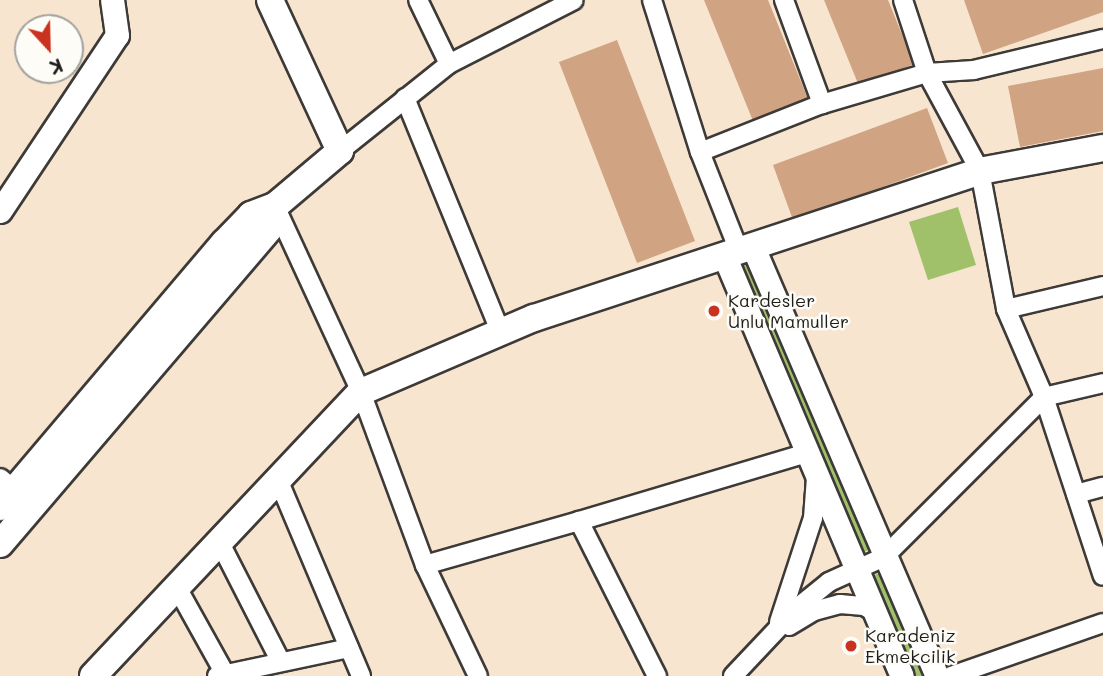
<!DOCTYPE html>
<style>
body{margin:0}
#map{position:relative;width:1103px;height:676px;overflow:hidden;background:#f7e5d0;font-family:Mali,sans-serif}
div>[style]{position:absolute}
[style*='--x']{left:calc(var(--x)*1px);top:calc(var(--y)*1px);width:calc(var(--w)*1px);rotate:calc(var(--a)*1deg)}
.green>*{inset:0;background:#a0c169}
.building>*{inset:0;background:#d0a383}
.roads{filter:drop-shadow(2px 0 #3d3a37) drop-shadow(-2px 0 #3d3a37) drop-shadow(0 2px #3d3a37) drop-shadow(0 -2px #3d3a37)}
.minor>*{height:18px;margin:-9px;padding:0 9px;transform-origin:9px;border-radius:9px;background:#fff}
.tertiary>*{height:23px;margin:-11.5px;padding:0 11.5px;transform-origin:11.5px;border-radius:11.5px;background:#fff}
.secondary>*{height:26px;margin:-13px;padding:0 13px;transform-origin:13px;border-radius:13px;background:#fff}
.dots>*{width:19px;height:19px;translate:-50% -50%;box-sizing:border-box;border:4px solid #fdfcf7;border-radius:50%}
span{translate:-50% -50%;white-space:nowrap;text-align:center;line-height:1.15;-webkit-text-stroke:5px #fdfcf7;paint-order:stroke}
.poi-label{font-size:18px;color:#1c1c1c}
.left{translate:0 -50%;text-align:left}
.north{position:absolute;left:14px;top:14px;width:70px;height:70px;box-sizing:border-box;background:#fdfcf7;border:2px solid #a3a29f;border-radius:50%;rotate:158deg;font-size:19px;font-weight:700;line-height:28px;text-align:center;color:#1c1c1c}
.north::after{content:'';display:block;margin:auto;width:24px;height:32px;background:#c8321e;clip-path:polygon(50% 0,100% 100%,50% 72%,0 100%)}
</style>
<div id="map">
<div class="green">
<div style="clip-path:polygon(958px 207px,976px 265px,928px 280px,909px 222px)"></div>
<div style="clip-path:polygon(749px 262px,871px 549px,862px 553px,738px 267px)"></div>
<div style="clip-path:polygon(882px 572px,927px 676px,915px 676px,872px 576px)"></div>
</div>
<div class="building">
<div style="clip-path:polygon(704px 0,768px 0,808px 99px,753px 121px)"></div>
<div style="clip-path:polygon(824px 0,888px 0,914px 64px,859px 86px)"></div>
<div style="clip-path:polygon(964px 0,1103px 0,1103px 12px,983px 54px)"></div>
<div style="clip-path:polygon(617px 40px,695px 241px,637px 263px,559px 62px)"></div>
<div style="clip-path:polygon(1103px 68px,1103px 131px,1020px 147px,1008px 86px)"></div>
<div style="clip-path:polygon(927px 108px,948px 163px,793px 220px,773px 165px)"></div>
</div>
<div class="roads">
<div class="minor">
<div style="--x:652;--y:0;--w:159;--a:72.5"></div>
<div style="--x:700;--y:152;--w:106;--a:68.5"></div>
<div style="--x:784;--y:0;--w:111;--a:69.9"></div>
<div style="--x:903;--y:0;--w:77;--a:71.8"></div>
<div style="--x:927;--y:73;--w:111;--a:61.6"></div>
<div style="--x:980;--y:171;--w:140;--a:79.3"></div>
<div style="--x:1006;--y:309;--w:96;--a:66.6"></div>
<div style="--x:1044;--y:397;--w:188;--a:71.8"></div>
<div style="--x:449;--y:64;--w:140;--a:-27.1"></div>
<div style="--x:405;--y:98;--w:254;--a:67.8"></div>
<div style="--x:340;--y:151;--w:139;--a:-38.6"></div>
<div style="--x:449;--y:64;--w:71;--a:-115.8"></div>
<div style="--x:700;--y:152;--w:131;--a:-21.5"></div>
<div style="--x:822;--y:104;--w:109;--a:-16.4"></div>
<div style="--x:927;--y:73;--w:47;--a:-3.7"></div>
<div style="--x:974;--y:70;--w:133;--a:-13.5"></div>
<div style="--x:275;--y:206;--w:205;--a:65.2"></div>
<div style="--x:361;--y:392;--w:184;--a:69.7"></div>
<div style="--x:425;--y:565;--w:123;--a:64.5"></div>
<div style="--x:1006;--y:309;--w:100;--a:-13.3"></div>
<div style="--x:277;--y:477;--w:216;--a:67.1"></div>
<div style="--x:0;--y:478;--w:19;--a:39"></div>
<div style="--x:1076;--y:494;--w:28;--a:-15"></div>
<div style="--x:579;--y:521;--w:238;--a:-16.6"></div>
<div style="--x:218;--y:539;--w:138;--a:62.9"></div>
<div style="--x:425;--y:565;--w:160;--a:-15.9"></div>
<div style="--x:579;--y:521;--w:174;--a:63.3"></div>
<div style="--x:175;--y:584;--w:101;--a:60.9"></div>
<div style="--x:779;--y:622;--w:109;--a:-71.9"></div>
<div style="--x:813;--y:518;--w:41;--a:-85.8"></div>
<div style="--x:789;--y:626;--w:29;--a:-31"></div>
<div style="--x:814;--y:611;--w:27;--a:-15"></div>
<div style="--x:840;--y:604;--w:24;--a:5"></div>
<div style="--x:864;--y:606;--w:14;--a:30"></div>
<div style="--x:217;--y:676;--w:135;--a:-12"></div>
<div style="--x:733;--y:676;--w:93;--a:-46.7"></div>
<div style="--x:797;--y:608;--w:41;--a:-39.1"></div>
<div style="--x:829;--y:582;--w:60;--a:-24.4"></div>
<div style="--x:884;--y:557;--w:226;--a:-45"></div>
<div style="--x:1044;--y:397;--w:61;--a:-13.3"></div>
<div style="--x:951;--y:676;--w:161;--a:-19.2"></div>
</div>
<div class="tertiary">
<div style="--x:0;--y:211;--w:211;--a:-56.4"></div>
<div style="--x:117;--y:35;--w:35;--a:-98"></div>
<div style="--x:753;--y:247;--w:467;--a:66.8"></div>
<div style="--x:724;--y:255;--w:457;--a:67.1"></div>
</div>
<div class="secondary">
<div style="--x:0;--y:507;--w:346;--a:-49.7"></div>
<div style="--x:224;--y:243;--w:39;--a:-46"></div>
<div style="--x:251;--y:215;--w:26;--a:-21"></div>
<div style="--x:275;--y:206;--w:85;--a:-40.2"></div>
<div style="--x:340;--y:151;--w:166;--a:-114.9"></div>
<div style="--x:0;--y:544;--w:413;--a:-49.5"></div>
<div style="--x:268;--y:230;--w:25;--a:-74"></div>
<div style="--x:93;--y:676;--w:390;--a:-46.7"></div>
<div style="--x:361;--y:392;--w:188;--a:-23.2"></div>
<div style="--x:534;--y:318;--w:470;--a:-18.2"></div>
<div style="--x:980;--y:171;--w:125;--a:-10.6"></div>
</div>
</div>
<div class="dots">
<div style="left:714px;top:311px;background:#c8321e"></div>
<div style="left:851px;top:646px;background:#c8321e"></div>
</div>
<div class="poi-label">
<span class="left" style="left:728px;top:311px">Kardesler<br>Unlu Mamuller</span>
<span class="left" style="left:865px;top:646px">Karadeniz<br>Ekmekcilik</span>
</div>
<div class="north">K</div>
</div>
